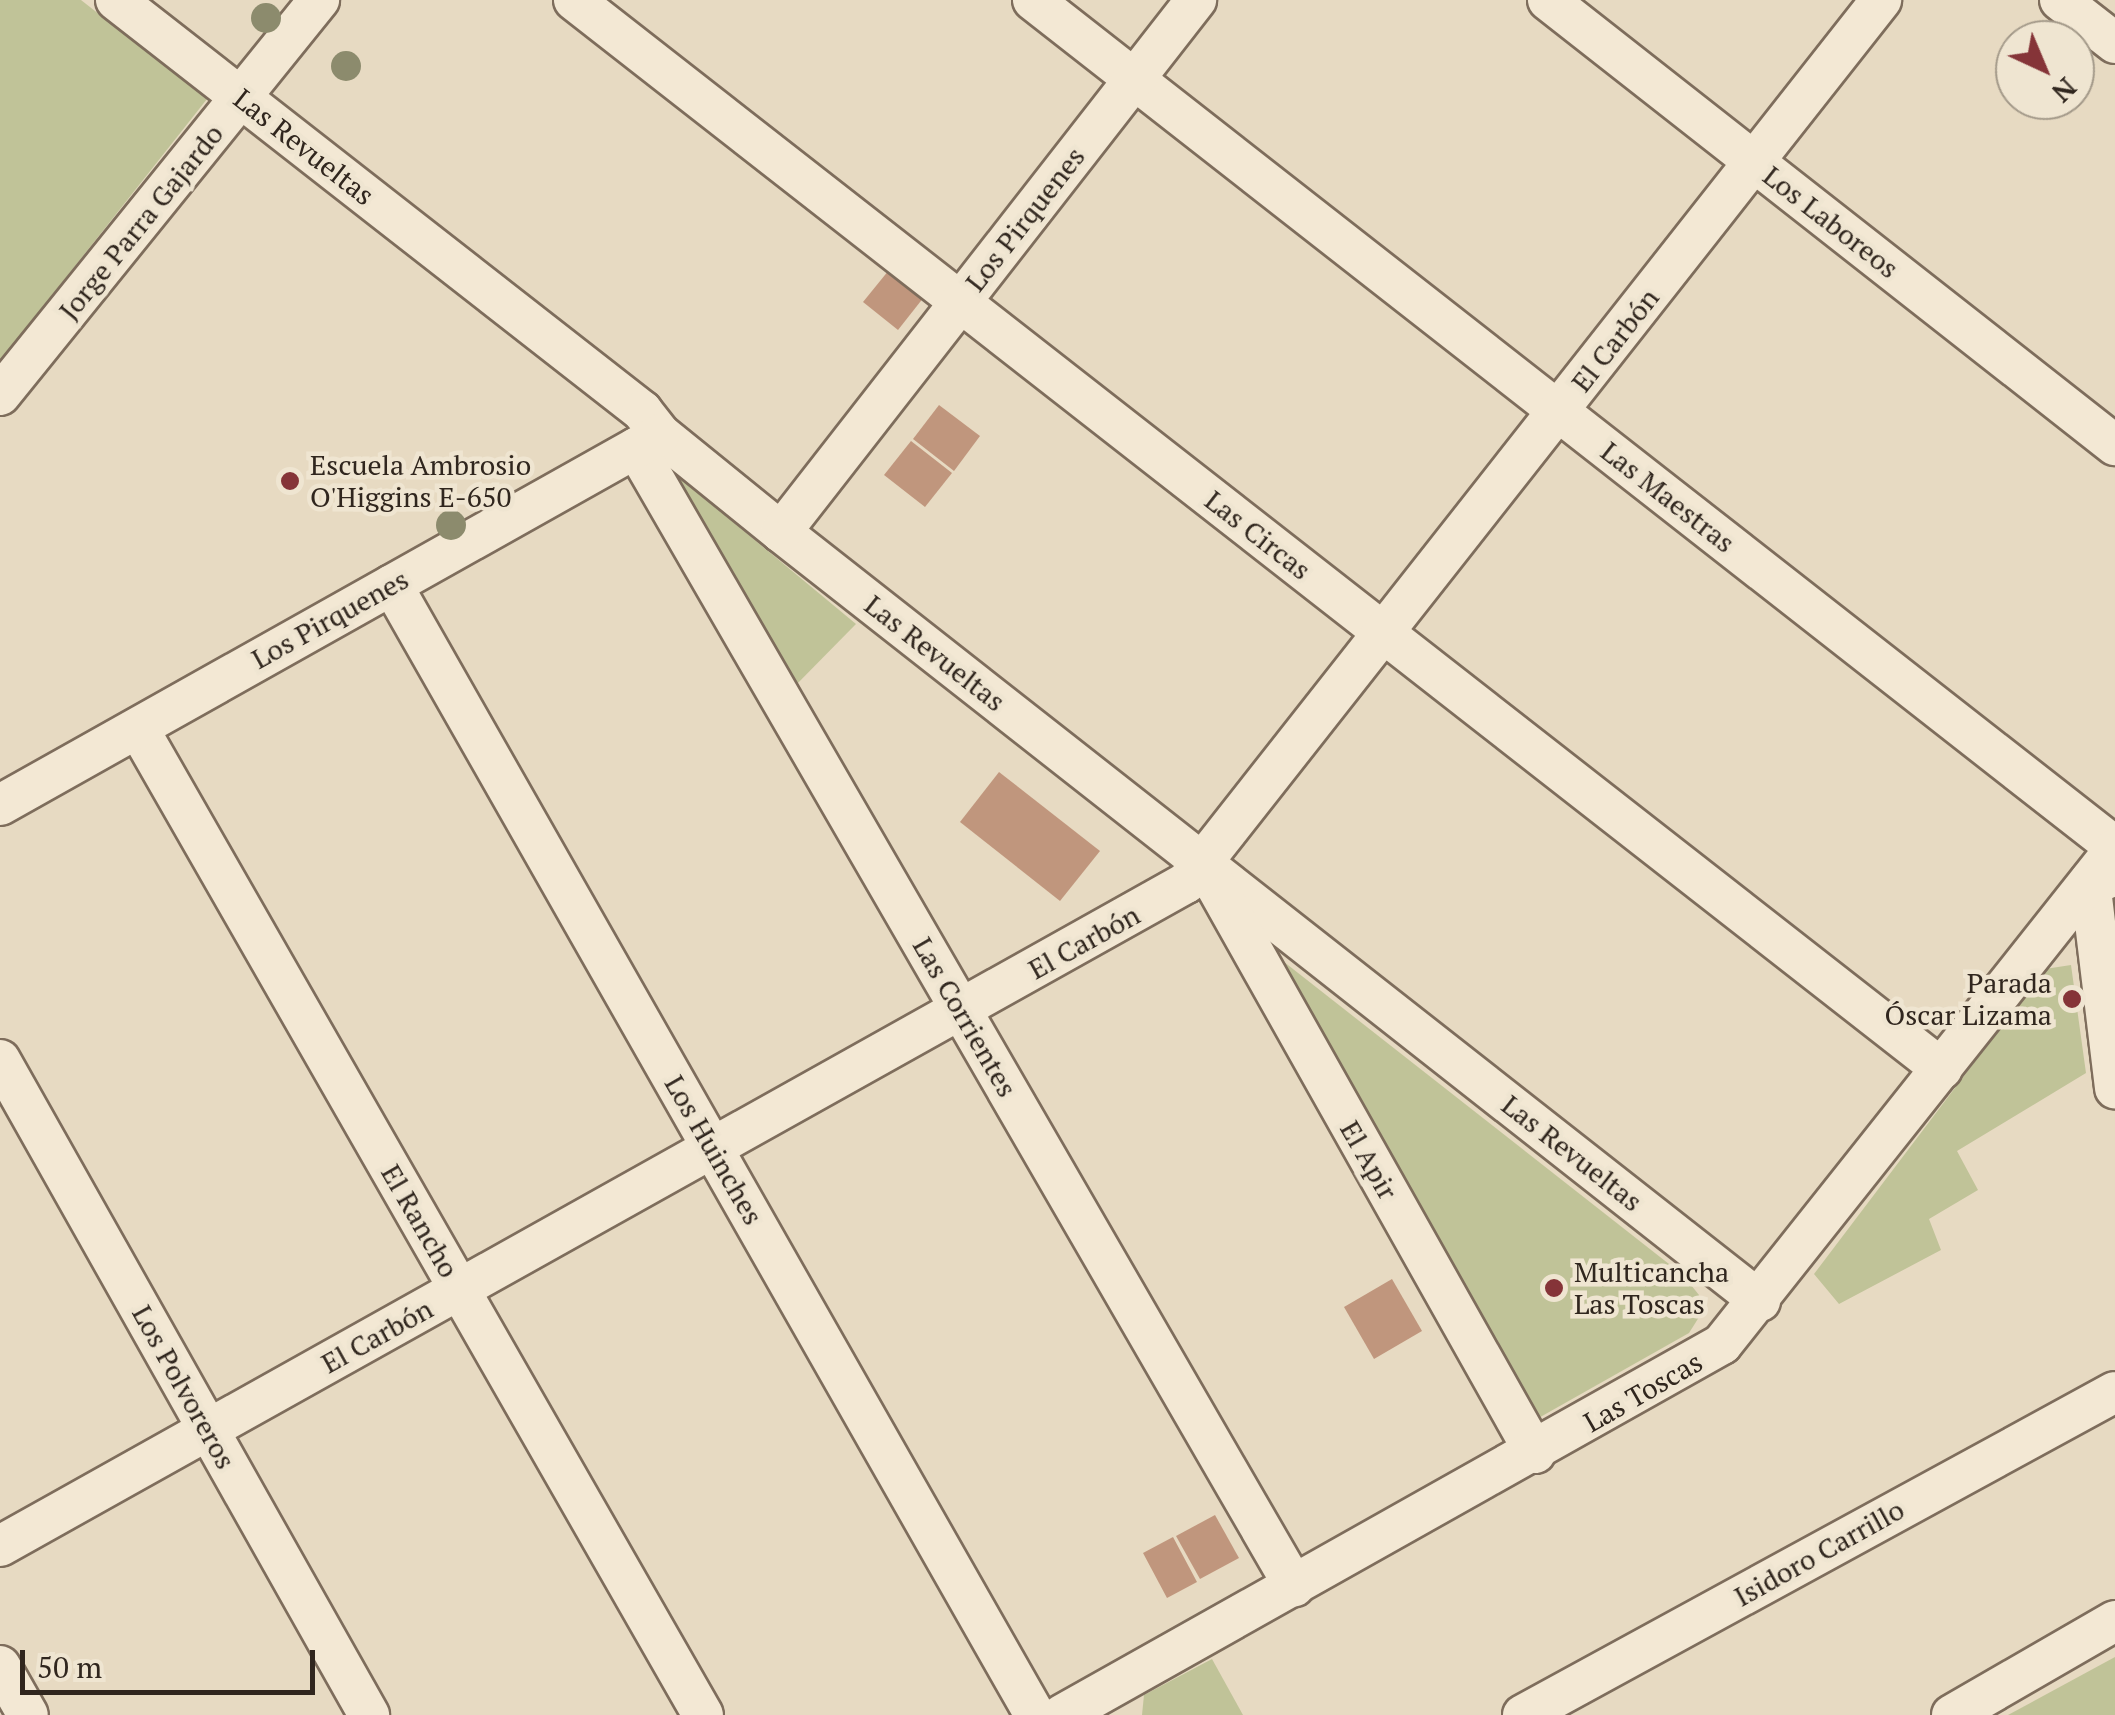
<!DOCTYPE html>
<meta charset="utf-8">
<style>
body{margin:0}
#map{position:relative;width:2115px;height:1715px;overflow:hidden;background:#e7dac2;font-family:"PT Serif",serif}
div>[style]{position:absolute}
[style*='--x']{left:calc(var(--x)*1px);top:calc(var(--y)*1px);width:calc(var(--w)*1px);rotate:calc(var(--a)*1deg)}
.green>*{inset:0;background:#c0c398}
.building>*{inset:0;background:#c0967d}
.roads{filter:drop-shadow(2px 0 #7e6d5c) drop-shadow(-2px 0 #7e6d5c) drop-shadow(0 2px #7e6d5c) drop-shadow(0 -2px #7e6d5c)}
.minor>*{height:40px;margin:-20px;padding:0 20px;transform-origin:20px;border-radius:20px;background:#f3e8d4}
.trees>*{width:30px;height:30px;margin:-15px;border-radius:50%;background:#8c8b6d}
.dots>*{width:28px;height:28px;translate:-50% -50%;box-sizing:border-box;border:5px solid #efe5d1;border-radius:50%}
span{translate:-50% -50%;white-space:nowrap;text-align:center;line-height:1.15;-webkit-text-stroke:9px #efe5d1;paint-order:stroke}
.street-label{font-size:28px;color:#30261e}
.poi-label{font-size:28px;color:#30261e}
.left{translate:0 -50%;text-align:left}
.right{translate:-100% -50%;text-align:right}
.north{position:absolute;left:1995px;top:20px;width:100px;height:100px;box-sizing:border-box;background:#efe5d1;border:2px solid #a39989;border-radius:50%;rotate:136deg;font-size:28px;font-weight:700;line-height:40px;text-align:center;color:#30261e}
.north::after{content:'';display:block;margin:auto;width:35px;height:45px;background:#853438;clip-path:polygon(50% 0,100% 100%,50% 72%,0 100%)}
.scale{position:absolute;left:20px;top:1650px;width:295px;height:45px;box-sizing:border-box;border:5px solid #30261e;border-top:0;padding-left:12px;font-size:30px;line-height:35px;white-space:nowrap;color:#30261e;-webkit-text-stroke:8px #efe5d1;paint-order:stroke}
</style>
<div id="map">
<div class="green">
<div style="clip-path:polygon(0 0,81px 0,207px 99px,0 361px)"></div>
<div style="clip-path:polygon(681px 479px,856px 624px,792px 689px,676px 497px)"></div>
<div style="clip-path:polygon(1279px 958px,1683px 1275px,1699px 1295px,1701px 1314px,1689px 1333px,1535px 1420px)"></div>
<div style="clip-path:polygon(2071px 965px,2086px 1073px,1957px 1151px,1978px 1190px,1929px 1219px,1941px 1250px,1839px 1304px,1814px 1274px,2045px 969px)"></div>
<div style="clip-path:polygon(2115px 1657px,2115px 1715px,2008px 1715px)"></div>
<div style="clip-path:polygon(1212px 1659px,1243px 1715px,1142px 1715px,1144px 1695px)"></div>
</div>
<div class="building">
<div style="clip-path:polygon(889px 270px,924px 297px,898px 330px,863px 302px)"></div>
<div style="clip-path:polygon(939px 405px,980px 436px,954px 471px,913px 439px)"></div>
<div style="clip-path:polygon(911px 441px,952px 473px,925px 507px,884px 475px)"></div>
<div style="clip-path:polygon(999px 772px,1100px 851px,1060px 901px,960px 822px)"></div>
<div style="clip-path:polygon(1392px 1279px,1422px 1331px,1374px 1359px,1344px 1307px)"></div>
<div style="clip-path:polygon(1215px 1515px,1239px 1558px,1200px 1579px,1176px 1536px)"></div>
<div style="clip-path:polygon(1173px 1537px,1197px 1582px,1167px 1598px,1143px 1553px)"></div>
</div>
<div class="roads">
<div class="minor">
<div style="--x:116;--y:0;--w:668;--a:38"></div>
<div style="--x:642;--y:411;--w:29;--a:52"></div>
<div style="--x:660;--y:434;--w:156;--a:39"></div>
<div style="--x:781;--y:532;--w:1245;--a:38.15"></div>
<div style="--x:574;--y:0;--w:1736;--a:38.01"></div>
<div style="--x:1033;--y:0;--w:1374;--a:38.05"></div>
<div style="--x:1548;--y:0;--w:721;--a:38.13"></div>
<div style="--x:2060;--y:0;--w:70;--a:38"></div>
<div style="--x:0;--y:395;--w:508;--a:-51.08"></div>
<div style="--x:636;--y:448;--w:1315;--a:59.96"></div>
<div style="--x:781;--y:532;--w:675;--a:-52.04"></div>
<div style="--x:392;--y:585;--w:1300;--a:60.36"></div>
<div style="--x:138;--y:728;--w:1137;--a:60.21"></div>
<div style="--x:0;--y:805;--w:756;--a:-29.31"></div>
<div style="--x:1211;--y:877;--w:661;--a:60.64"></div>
<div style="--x:2106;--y:879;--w:16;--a:173"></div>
<div style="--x:2090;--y:881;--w:209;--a:83.1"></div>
<div style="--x:0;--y:1060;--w:752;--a:60.6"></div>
<div style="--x:0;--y:1546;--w:1359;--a:-29.21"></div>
<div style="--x:1186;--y:883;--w:1124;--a:-51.79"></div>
<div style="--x:0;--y:1666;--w:56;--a:60.3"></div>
<div style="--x:1062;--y:1715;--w:757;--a:-29.34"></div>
<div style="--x:1722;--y:1344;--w:632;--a:-51.55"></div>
<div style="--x:1523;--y:1715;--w:674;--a:-28.62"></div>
<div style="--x:1952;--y:1715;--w:188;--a:-30"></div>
</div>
</div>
<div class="trees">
<div style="left:266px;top:18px"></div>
<div style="left:346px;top:66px"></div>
<div style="left:451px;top:525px"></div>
</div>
<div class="dots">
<div style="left:290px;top:481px;background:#853438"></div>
<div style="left:2072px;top:999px;background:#853438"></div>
<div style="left:1554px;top:1288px;background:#853438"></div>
</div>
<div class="street-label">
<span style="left:304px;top:147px;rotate:38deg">Las Revueltas</span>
<span style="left:1025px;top:219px;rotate:-52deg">Los Pirquenes</span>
<span style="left:141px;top:222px;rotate:-51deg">Jorge Parra Gajardo</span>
<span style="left:1831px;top:222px;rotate:38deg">Los Laboreos</span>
<span style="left:1615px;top:340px;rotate:-52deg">El Carbón</span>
<span style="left:1668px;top:497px;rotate:38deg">Las Maestras</span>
<span style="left:1258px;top:535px;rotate:38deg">Las Circas</span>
<span style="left:330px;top:619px;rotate:-29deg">Los Pirquenes</span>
<span style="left:935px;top:653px;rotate:38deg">Las Revueltas</span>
<span style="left:1084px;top:942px;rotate:-29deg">El Carbón</span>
<span style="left:965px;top:1017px;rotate:60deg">Las Corrientes</span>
<span style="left:714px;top:1150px;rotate:60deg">Los Huinches</span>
<span style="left:1572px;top:1153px;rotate:38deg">Las Revueltas</span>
<span style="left:1369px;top:1160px;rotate:60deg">El Apir</span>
<span style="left:420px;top:1221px;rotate:60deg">El Rancho</span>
<span style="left:377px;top:1336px;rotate:-29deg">El Carbón</span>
<span style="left:184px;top:1387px;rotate:61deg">Los Polvoreros</span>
<span style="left:1643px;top:1392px;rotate:-30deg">Las Toscas</span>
<span style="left:1819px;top:1553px;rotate:-29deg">Isidoro Carrillo</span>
</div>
<div class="poi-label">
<span class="left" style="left:310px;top:481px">Escuela Ambrosio<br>O'Higgins E-650</span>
<span class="right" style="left:2052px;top:999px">Parada<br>Óscar Lizama</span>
<span class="left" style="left:1574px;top:1288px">Multicancha<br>Las Toscas</span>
</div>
<div class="north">N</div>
<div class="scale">50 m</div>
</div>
